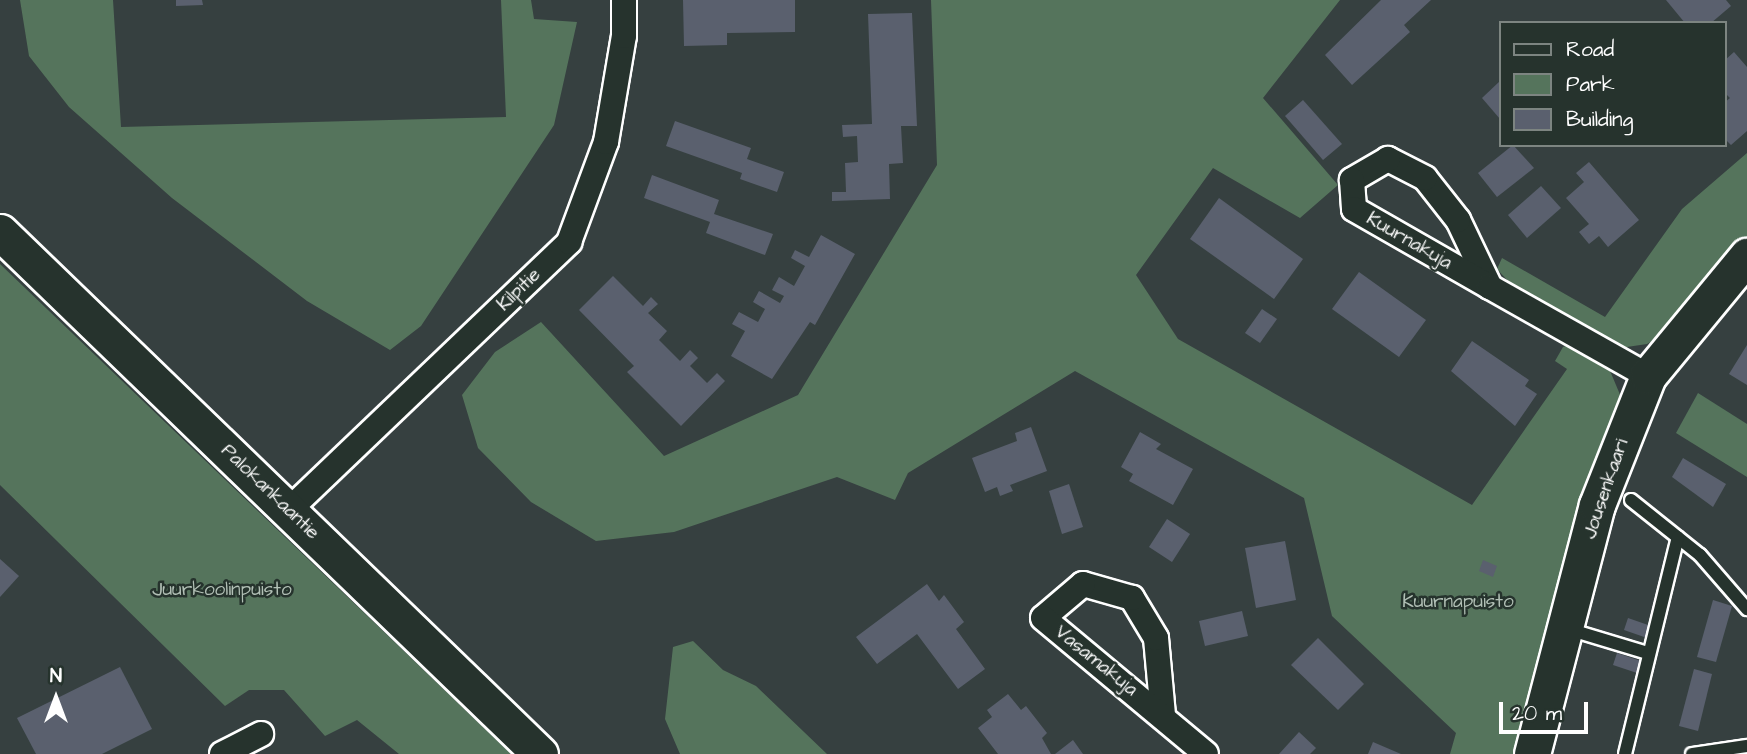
<!DOCTYPE html>
<style>
body{margin:0}
#map{position:relative;width:1747px;height:754px;overflow:hidden;background:#364040;font-family:"Architects Daughter",sans-serif}
div>[style]{position:absolute}
[style*='--x']{left:calc(var(--x)*1px);top:calc(var(--y)*1px);width:calc(var(--w)*1px);rotate:calc(var(--a)*1deg)}
.green>*{inset:0;background:#55745c}
.building>*{inset:0;background:#5a606e}
.roads{filter:drop-shadow(2px 0 #fff) drop-shadow(-2px 0 #fff) drop-shadow(0 2px #fff) drop-shadow(0 -2px #fff)}
.lane>*{height:12px;margin:-6px;padding:0 6px;transform-origin:6px;border-radius:6px;background:#26332d}
.street>*{height:24px;margin:-12px;padding:0 12px;transform-origin:12px;border-radius:12px;background:#26332d}
.secondary>*{height:35px;margin:-17.5px;padding:0 17.5px;transform-origin:17.5px;border-radius:17.5px;background:#26332d}
span{translate:-50% -50%;white-space:nowrap;text-align:center;line-height:1.15;-webkit-text-stroke:5px #26332d;paint-order:stroke}
.street-label{font-size:19px;color:#fff}
.park-label{font-size:19px;color:#b2c0b6}
.legend{position:absolute;left:1499px;top:21px;width:228px;height:126px;box-sizing:border-box;background:#26332d;border:2px solid #7d8581;margin:0;padding:9px 12px;list-style:none;font-size:21px;color:#fff}
.legend li{display:flex;align-items:center;gap:14px;height:35px}
.legend b{width:35px;border:2px solid #7d8581}
.north{position:absolute;left:21px;top:663px;width:70px;height:70px;-webkit-text-stroke:5px #26332d;paint-order:stroke;rotate:0deg;font-size:19px;font-weight:700;line-height:28px;text-align:center;color:#fff}
.north::after{content:'';display:block;margin:auto;width:24px;height:32px;background:#fff;clip-path:polygon(50% 0,100% 100%,50% 72%,0 100%)}
.scale{position:absolute;left:1499px;top:702px;width:89px;height:32px;box-sizing:border-box;border:4px solid #fff;border-top:0;padding-left:9px;font-size:21px;line-height:24px;white-space:nowrap;color:#fff;-webkit-text-stroke:5px #26332d;paint-order:stroke}
</style>
<div id="map">
<div class="green">
<div style="clip-path:polygon(20px 0,113px 0,121px 127px,506px 117px,501px 0,531px 0,534px 19px,577px 22px,554px 125px,421px 326px,390px 350px,307px 301px,172px 198px,69px 107px,29px 56px)"></div>
<div style="clip-path:polygon(931px 0,1340px 0,1263px 98px,1338px 185px,1300px 218px,1213px 168px,1136px 275px,1178px 339px,1472px 505px,1567px 369px,1555px 361px,1563px 347px,1569px 345px,1608px 366px,1621px 397px,1594px 474px,1519px 754px,1450px 754px,1456px 733px,1332px 616px,1304px 498px,1075px 371px,908px 473px,895px 500px,837px 477px,674px 532px,596px 541px,531px 502px,478px 448px,462px 395px,495px 352px,541px 322px,664px 456px,798px 395px,937px 165px)"></div>
<div style="clip-path:polygon(1747px 153px,1747px 238px,1661px 336px,1647px 344px,1620px 348px,1519px 293px,1497px 269px,1502px 258px,1605px 317px,1682px 209px)"></div>
<div style="clip-path:polygon(0 264px,381px 629px,511px 754px,399px 754px,357px 720px,325px 736px,284px 690px,249px 690px,225px 706px,0 485px)"></div>
<div style="clip-path:polygon(1698px 393px,1747px 424px,1747px 477px,1676px 433px)"></div>
<div style="clip-path:polygon(693px 641px,723px 670px,756px 686px,827px 754px,680px 754px,665px 719px,673px 647px)"></div>
</div>
<div class="building">
<div style="clip-path:polygon(176px 0,202px 0,203px 5px,176px 6px)"></div>
<div style="clip-path:polygon(683px 0,795px 0,795px 32px,727px 33px,727px 45px,684px 46px)"></div>
<div style="clip-path:polygon(1381px 0,1431px 0,1404px 25px,1410px 32px,1352px 85px,1325px 55px)"></div>
<div style="clip-path:polygon(1666px 0,1726px 0,1731px 6px,1711px 23px,1685px 23px)"></div>
<div style="clip-path:polygon(912px 13px,917px 126px,901px 126px,903px 163px,889px 164px,890px 199px,832px 201px,832px 192px,846px 192px,845px 163px,858px 162px,857px 136px,843px 137px,842px 125px,872px 124px,868px 14px)"></div>
<div style="clip-path:polygon(1734px 52px,1747px 67px,1747px 131px,1731px 145px,1724px 138px,1724px 103px,1730px 98px,1724px 92px,1724px 61px)"></div>
<div style="clip-path:polygon(1500px 81px,1500px 119px,1482px 98px)"></div>
<div style="clip-path:polygon(1303px 100px,1342px 144px,1323px 160px,1285px 116px)"></div>
<div style="clip-path:polygon(675px 121px,751px 148px,747px 159px,784px 172px,777px 192px,740px 179px,742px 173px,666px 146px)"></div>
<div style="clip-path:polygon(1513px 145px,1534px 168px,1497px 197px,1478px 173px)"></div>
<div style="clip-path:polygon(1589px 162px,1639px 220px,1608px 247px,1599px 236px,1589px 244px,1579px 232px,1589px 224px,1566px 198px,1584px 182px,1576px 173px)"></div>
<div style="clip-path:polygon(652px 175px,719px 200px,714px 214px,773px 234px,765px 255px,706px 233px,710px 222px,644px 198px)"></div>
<div style="clip-path:polygon(1541px 186px,1561px 208px,1527px 238px,1508px 215px)"></div>
<div style="clip-path:polygon(1219px 198px,1303px 259px,1274px 299px,1190px 239px)"></div>
<div style="clip-path:polygon(821px 235px,855px 254px,815px 325px,810px 322px,772px 379px,731px 356px,745px 331px,732px 324px,739px 312px,758px 322px,765px 309px,753px 302px,759px 291px,780px 303px,784px 296px,772px 290px,779px 277px,794px 286px,805px 266px,791px 258px,795px 250px,809px 257px)"></div>
<div style="clip-path:polygon(1359px 272px,1426px 320px,1399px 357px,1332px 309px)"></div>
<div style="clip-path:polygon(613px 276px,643px 306px,651px 297px,658px 304px,648px 313px,667px 331px,659px 340px,680px 361px,690px 350px,698px 358px,690px 366px,707px 383px,717px 373px,725px 381px,681px 426px,627px 372px,634px 366px,579px 310px)"></div>
<div style="clip-path:polygon(1262px 309px,1277px 319px,1260px 343px,1245px 333px)"></div>
<div style="clip-path:polygon(1472px 341px,1529px 380px,1525px 386px,1537px 394px,1515px 426px,1451px 371px)"></div>
<div style="clip-path:polygon(1747px 345px,1747px 385px,1729px 374px)"></div>
<div style="clip-path:polygon(1031px 427px,1047px 471px,1010px 485px,1013px 491px,1000px 496px,997px 487px,985px 492px,972px 458px,1017px 441px,1015px 433px)"></div>
<div style="clip-path:polygon(1140px 432px,1161px 444px,1156px 449px,1193px 469px,1173px 505px,1129px 481px,1133px 474px,1121px 467px)"></div>
<div style="clip-path:polygon(1683px 458px,1726px 484px,1713px 507px,1672px 477px)"></div>
<div style="clip-path:polygon(1069px 484px,1083px 527px,1062px 534px,1049px 491px)"></div>
<div style="clip-path:polygon(1167px 519px,1190px 534px,1172px 562px,1149px 547px)"></div>
<div style="clip-path:polygon(1285px 541px,1296px 600px,1256px 608px,1245px 548px)"></div>
<div style="clip-path:polygon(0 559px,19px 576px,0 597px)"></div>
<div style="clip-path:polygon(1483px 560px,1497px 566px,1493px 577px,1479px 571px)"></div>
<div style="clip-path:polygon(927px 584px,939px 601px,944px 595px,964px 622px,956px 629px,985px 669px,958px 689px,917px 634px,877px 664px,856px 637px)"></div>
<div style="clip-path:polygon(1713px 600px,1732px 606px,1716px 662px,1697px 657px)"></div>
<div style="clip-path:polygon(1242px 611px,1248px 636px,1205px 646px,1199px 621px)"></div>
<div style="clip-path:polygon(1628px 618px,1651px 626px,1647px 638px,1624px 630px)"></div>
<div style="clip-path:polygon(1318px 638px,1364px 684px,1338px 710px,1291px 665px)"></div>
<div style="clip-path:polygon(1617px 653px,1641px 661px,1637px 673px,1613px 665px)"></div>
<div style="clip-path:polygon(120px 667px,152px 729px,102px 754px,36px 754px,17px 718px)"></div>
<div style="clip-path:polygon(1694px 669px,1712px 674px,1698px 731px,1679px 726px)"></div>
<div style="clip-path:polygon(1008px 694px,1021px 710px,1026px 706px,1047px 733px,1042px 738px,1051px 754px,998px 754px,978px 728px,992px 717px,987px 710px)"></div>
<div style="clip-path:polygon(1299px 732px,1316px 748px,1310px 754px,1279px 754px)"></div>
<div style="clip-path:polygon(1073px 740px,1083px 754px,1055px 754px)"></div>
<div style="clip-path:polygon(1373px 742px,1401px 754px,1368px 754px)"></div>
</div>
<div class="roads">
<div class="lane">
<div style="--x:1631;--y:500;--w:88;--a:38.6"></div>
<div style="--x:1700;--y:555;--w:72;--a:49"></div>
<div style="--x:1568;--y:629;--w:84;--a:16.7"></div>
<div style="--x:1625;--y:754;--w:223;--a:-76.3"></div>
<div style="--x:1692;--y:754;--w:56;--a:-8.3"></div>
</div>
<div class="street">
<div style="--x:1490;--y:287;--w:74;--a:-115.5"></div>
<div style="--x:1458;--y:220;--w:53;--a:-128.2"></div>
<div style="--x:1425;--y:178;--w:42;--a:-152.8"></div>
<div style="--x:1388;--y:159;--w:42;--a:149.7"></div>
<div style="--x:1352;--y:180;--w:29;--a:86"></div>
<div style="--x:1354;--y:209;--w:157;--a:29.8"></div>
<div style="--x:1490;--y:287;--w:181;--a:29.4"></div>
<div style="--x:289;--y:510;--w:388;--a:-43.7"></div>
<div style="--x:569;--y:242;--w:107;--a:-69.7"></div>
<div style="--x:606;--y:142;--w:108;--a:-80.4"></div>
<div style="--x:624;--y:36;--w:36;--a:-90"></div>
<div style="--x:1163;--y:715;--w:77;--a:-95.2"></div>
<div style="--x:1156;--y:638;--w:47;--a:-121"></div>
<div style="--x:1132;--y:598;--w:51;--a:-164.1"></div>
<div style="--x:1083;--y:584;--w:52;--a:139.6"></div>
<div style="--x:1043;--y:618;--w:212;--a:39.8"></div>
<div style="--x:222;--y:754;--w:44;--a:-27.1"></div>
</div>
<div class="secondary">
<div style="--x:0;--y:232;--w:751;--a:44.03"></div>
<div style="--x:1532;--y:754;--w:257;--a:-75.4"></div>
<div style="--x:1597;--y:505;--w:139;--a:-68.4"></div>
<div style="--x:1648;--y:376;--w:156;--a:-50.5"></div>
</div>
</div>
<div class="street-label">
<span style="left:1409px;top:241px;rotate:30deg">Kuurnakuja</span>
<span style="left:519px;top:290px;rotate:-44deg">Kilpitie</span>
<span style="left:1606px;top:489px;rotate:-71deg">Jousenkaari</span>
<span style="left:270px;top:492px;rotate:44deg">Palokankaantie</span>
<span style="left:1096px;top:661px;rotate:39deg">Vasamakuja</span>
</div>
<div class="park-label">
<span style="left:222px;top:590px">Juurkoolinpuisto</span>
<span style="left:1458px;top:602px">Kuurnapuisto</span>
</div>
<ul class="legend">
<li><b style="height:9px;background:#26332d"></b>Road</li>
<li><b style="height:19px;background:#55745c"></b>Park</li>
<li><b style="height:19px;background:#5a606e"></b>Building</li>
</ul>
<div class="north">N</div>
<div class="scale">20 m</div>
</div>
